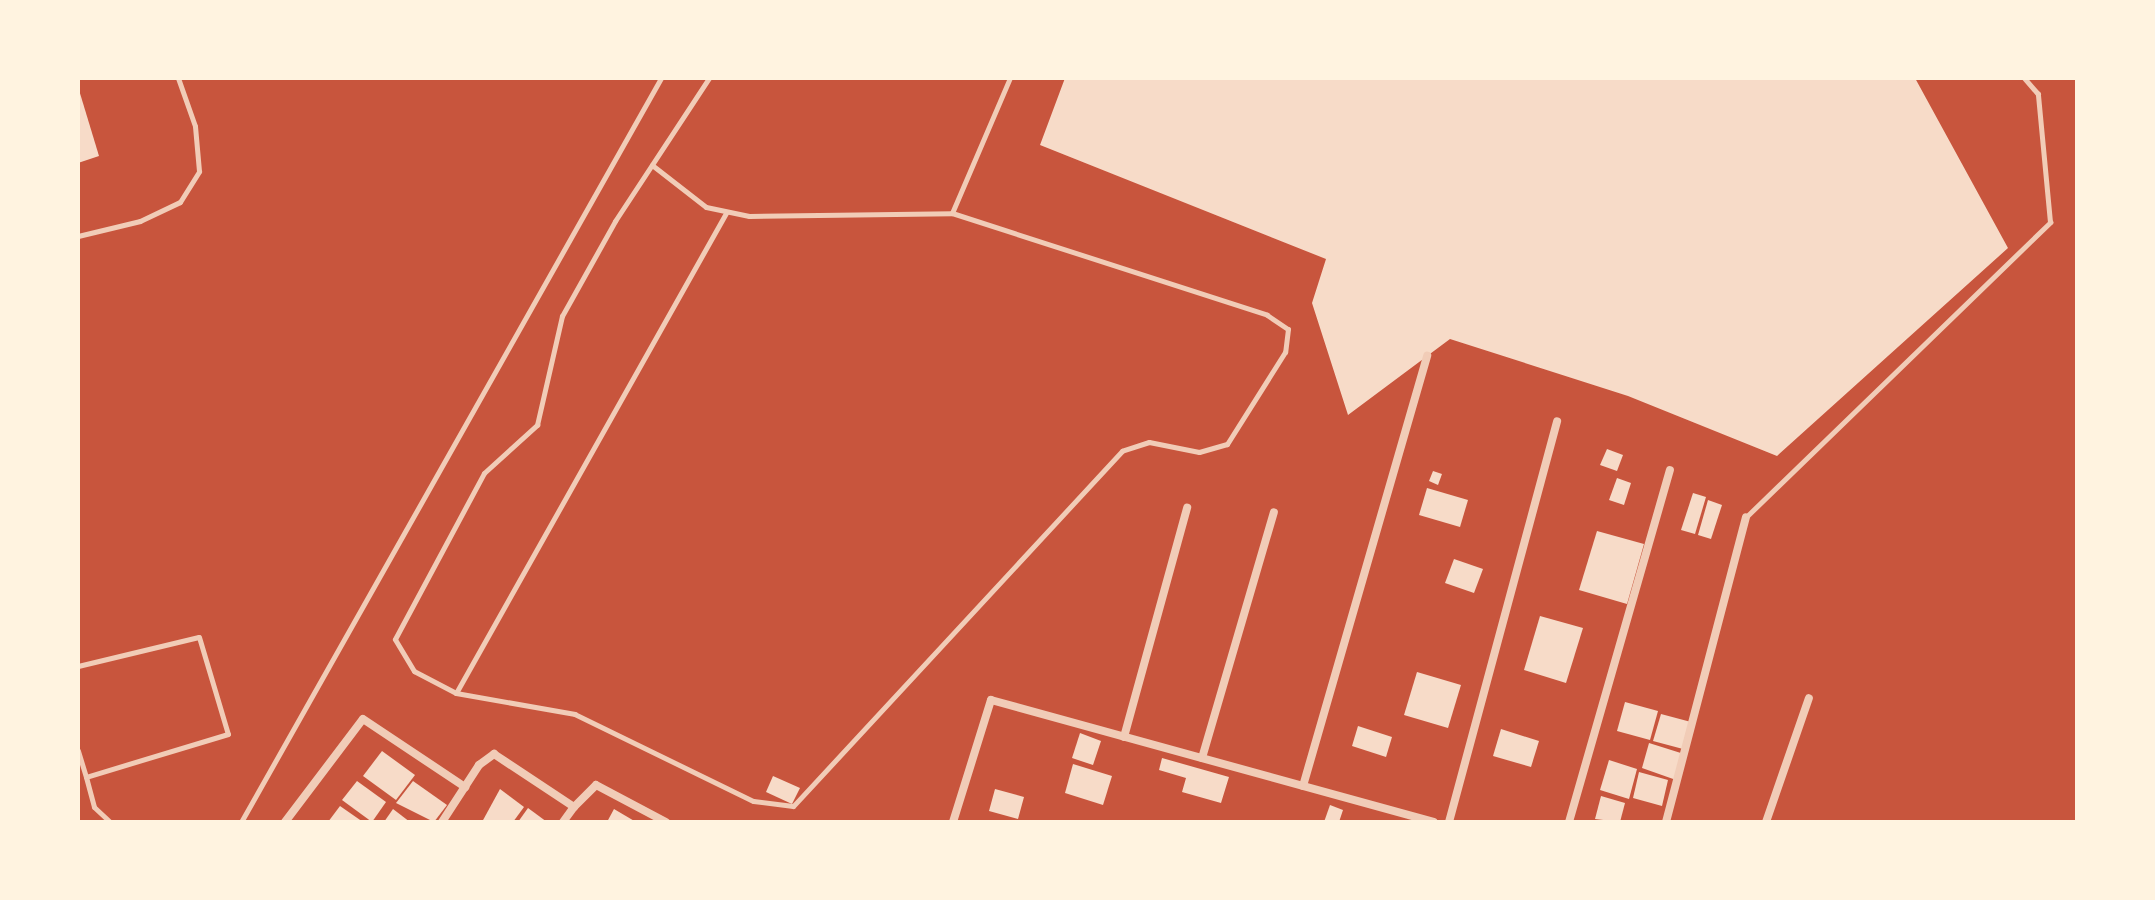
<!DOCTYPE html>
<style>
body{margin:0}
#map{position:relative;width:2155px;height:900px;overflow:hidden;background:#c8553d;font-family:Raleway,sans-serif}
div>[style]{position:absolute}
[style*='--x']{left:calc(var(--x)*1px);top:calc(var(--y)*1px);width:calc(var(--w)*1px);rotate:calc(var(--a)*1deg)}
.building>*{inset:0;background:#f7dbc8}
.service>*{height:5px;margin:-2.5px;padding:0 2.5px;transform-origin:2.5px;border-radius:2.5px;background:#f1ccb7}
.minor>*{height:8px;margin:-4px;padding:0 4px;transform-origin:4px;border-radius:4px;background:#f1ccb7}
span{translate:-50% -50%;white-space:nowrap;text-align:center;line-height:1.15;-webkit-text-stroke:8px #fff3e0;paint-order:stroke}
.frame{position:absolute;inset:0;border:80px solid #fff3e0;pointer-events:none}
</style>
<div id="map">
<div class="building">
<div style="clip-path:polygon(1065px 78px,1915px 78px,2008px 248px,1777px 456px,1628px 396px,1450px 339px,1348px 415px,1312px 303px,1326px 259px,1040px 145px)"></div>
<div style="clip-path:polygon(79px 90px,99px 156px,78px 163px,78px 91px)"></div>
<div style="clip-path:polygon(1607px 449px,1623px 455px,1617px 471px,1600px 465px)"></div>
<div style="clip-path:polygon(1433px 471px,1442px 474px,1438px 485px,1429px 481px)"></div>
<div style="clip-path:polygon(1617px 478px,1631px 483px,1624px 505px,1609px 500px)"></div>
<div style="clip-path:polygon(1427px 488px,1468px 500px,1460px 527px,1419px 515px)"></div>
<div style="clip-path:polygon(1693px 493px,1706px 497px,1695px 534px,1681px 530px)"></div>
<div style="clip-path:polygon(1708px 500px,1722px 505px,1711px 539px,1698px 535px)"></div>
<div style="clip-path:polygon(1597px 531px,1644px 544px,1627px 604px,1579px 590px)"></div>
<div style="clip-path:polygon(1454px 559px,1483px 569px,1474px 593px,1445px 583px)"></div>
<div style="clip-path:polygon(1540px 616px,1583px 628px,1566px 683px,1524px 670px)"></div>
<div style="clip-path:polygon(1417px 672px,1461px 685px,1448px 728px,1404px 715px)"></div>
<div style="clip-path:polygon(1625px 702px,1658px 711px,1650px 740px,1617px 731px)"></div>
<div style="clip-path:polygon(1661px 714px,1691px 722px,1683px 749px,1653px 741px)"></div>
<div style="clip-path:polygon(1358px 726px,1392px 737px,1386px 757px,1352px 746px)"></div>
<div style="clip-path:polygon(1501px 729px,1539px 741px,1531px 767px,1493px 756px)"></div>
<div style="clip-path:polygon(1080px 733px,1101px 741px,1093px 765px,1072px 758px)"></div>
<div style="clip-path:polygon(1649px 743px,1684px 754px,1676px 780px,1642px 768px)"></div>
<div style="clip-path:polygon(382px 751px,415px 775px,396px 800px,363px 776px)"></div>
<div style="clip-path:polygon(1162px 758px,1229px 777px,1221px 803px,1182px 792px,1186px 778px,1159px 770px)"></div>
<div style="clip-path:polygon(1609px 760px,1637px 769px,1629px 799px,1600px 790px)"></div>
<div style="clip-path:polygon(1073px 764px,1112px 776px,1103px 805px,1065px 793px)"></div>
<div style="clip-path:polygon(1639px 772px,1668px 780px,1662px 806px,1633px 798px)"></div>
<div style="clip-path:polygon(773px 776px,800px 788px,792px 804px,766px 792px)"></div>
<div style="clip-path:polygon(357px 781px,386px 802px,372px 822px,342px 800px)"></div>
<div style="clip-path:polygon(413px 781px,447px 805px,434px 822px,396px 803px)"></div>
<div style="clip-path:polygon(500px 789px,524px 807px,513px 822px,482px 822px)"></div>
<div style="clip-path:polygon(995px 789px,1024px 797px,1018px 819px,989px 811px)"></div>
<div style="clip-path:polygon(1601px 796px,1625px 803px,1620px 822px,1595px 819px)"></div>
<div style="clip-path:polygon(1330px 805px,1343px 810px,1339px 822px,1324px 822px)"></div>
<div style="clip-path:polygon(340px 806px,363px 822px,328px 822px)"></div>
<div style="clip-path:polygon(528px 808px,547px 822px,518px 822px)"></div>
<div style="clip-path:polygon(393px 809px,410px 822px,384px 822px)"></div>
<div style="clip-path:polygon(614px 809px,636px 822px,607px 822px)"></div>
</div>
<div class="service">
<div style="--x:652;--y:165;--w:68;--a:37.9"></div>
<div style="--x:706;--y:207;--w:44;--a:11.8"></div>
<div style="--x:749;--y:216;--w:203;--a:-0.8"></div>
<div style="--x:952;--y:213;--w:331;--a:17.9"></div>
<div style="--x:1267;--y:315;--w:25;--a:34"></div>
<div style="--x:1288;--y:329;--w:23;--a:97"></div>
<div style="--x:1285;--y:352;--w:109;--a:122.2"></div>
<div style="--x:1227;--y:444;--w:29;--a:164"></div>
<div style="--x:1199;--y:452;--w:51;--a:-168.7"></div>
<div style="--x:1149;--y:442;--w:28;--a:162"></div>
<div style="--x:1122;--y:451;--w:484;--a:132.8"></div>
<div style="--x:793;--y:806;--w:40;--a:-172.9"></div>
<div style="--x:753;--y:801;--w:198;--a:-154"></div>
<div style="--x:575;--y:714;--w:121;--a:-170"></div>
<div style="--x:456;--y:693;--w:47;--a:-152.4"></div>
<div style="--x:414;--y:671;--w:37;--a:-121"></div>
<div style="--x:395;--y:639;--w:188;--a:-61.8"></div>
<div style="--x:484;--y:473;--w:72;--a:-42.2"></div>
<div style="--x:537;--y:425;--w:112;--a:-77.1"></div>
<div style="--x:562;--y:316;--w:109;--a:-60.8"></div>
<div style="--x:615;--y:221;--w:171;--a:-56.7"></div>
<div style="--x:952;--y:213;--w:147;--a:-66.8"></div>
<div style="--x:78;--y:236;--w:64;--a:-13.6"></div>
<div style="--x:140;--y:221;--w:44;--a:-25.4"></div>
<div style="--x:180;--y:202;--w:36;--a:-58"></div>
<div style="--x:199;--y:171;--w:45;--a:-95.1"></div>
<div style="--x:195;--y:126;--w:51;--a:-109.5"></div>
<div style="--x:1746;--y:517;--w:424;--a:-44.1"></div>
<div style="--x:2050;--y:222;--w:129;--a:-95.4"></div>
<div style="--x:2038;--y:94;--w:21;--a:-131"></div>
<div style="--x:78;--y:666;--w:124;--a:-13.5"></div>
<div style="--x:199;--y:637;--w:101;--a:73.4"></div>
<div style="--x:228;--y:734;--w:148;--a:163.2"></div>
<div style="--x:86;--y:777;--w:28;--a:-107"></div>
<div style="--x:456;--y:693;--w:551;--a:-60.64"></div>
<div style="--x:86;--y:777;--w:31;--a:75"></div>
<div style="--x:94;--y:807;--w:22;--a:43"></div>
<div style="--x:241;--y:822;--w:854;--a:-60.55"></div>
</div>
<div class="minor">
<div style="--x:1124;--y:737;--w:238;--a:-74.6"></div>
<div style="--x:1202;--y:758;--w:256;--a:-73.7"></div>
<div style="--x:1303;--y:786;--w:448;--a:-73.9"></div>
<div style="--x:285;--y:822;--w:129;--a:-52.9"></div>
<div style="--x:363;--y:719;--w:123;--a:33.7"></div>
<div style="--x:442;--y:822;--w:68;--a:-57"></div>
<div style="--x:479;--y:765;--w:19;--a:-36"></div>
<div style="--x:494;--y:754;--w:96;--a:33.5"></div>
<div style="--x:574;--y:807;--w:31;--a:-45"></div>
<div style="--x:596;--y:785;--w:79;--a:27.9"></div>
<div style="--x:563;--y:822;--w:19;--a:-54"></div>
<div style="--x:953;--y:822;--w:128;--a:-72.7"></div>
<div style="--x:991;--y:700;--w:459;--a:15.4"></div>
<div style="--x:1449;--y:822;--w:415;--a:-74.9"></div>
<div style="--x:1569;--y:822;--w:366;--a:-74"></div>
<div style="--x:1666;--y:822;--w:315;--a:-75.3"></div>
<div style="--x:1766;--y:822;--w:131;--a:-70.9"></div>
</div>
<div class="frame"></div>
</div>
